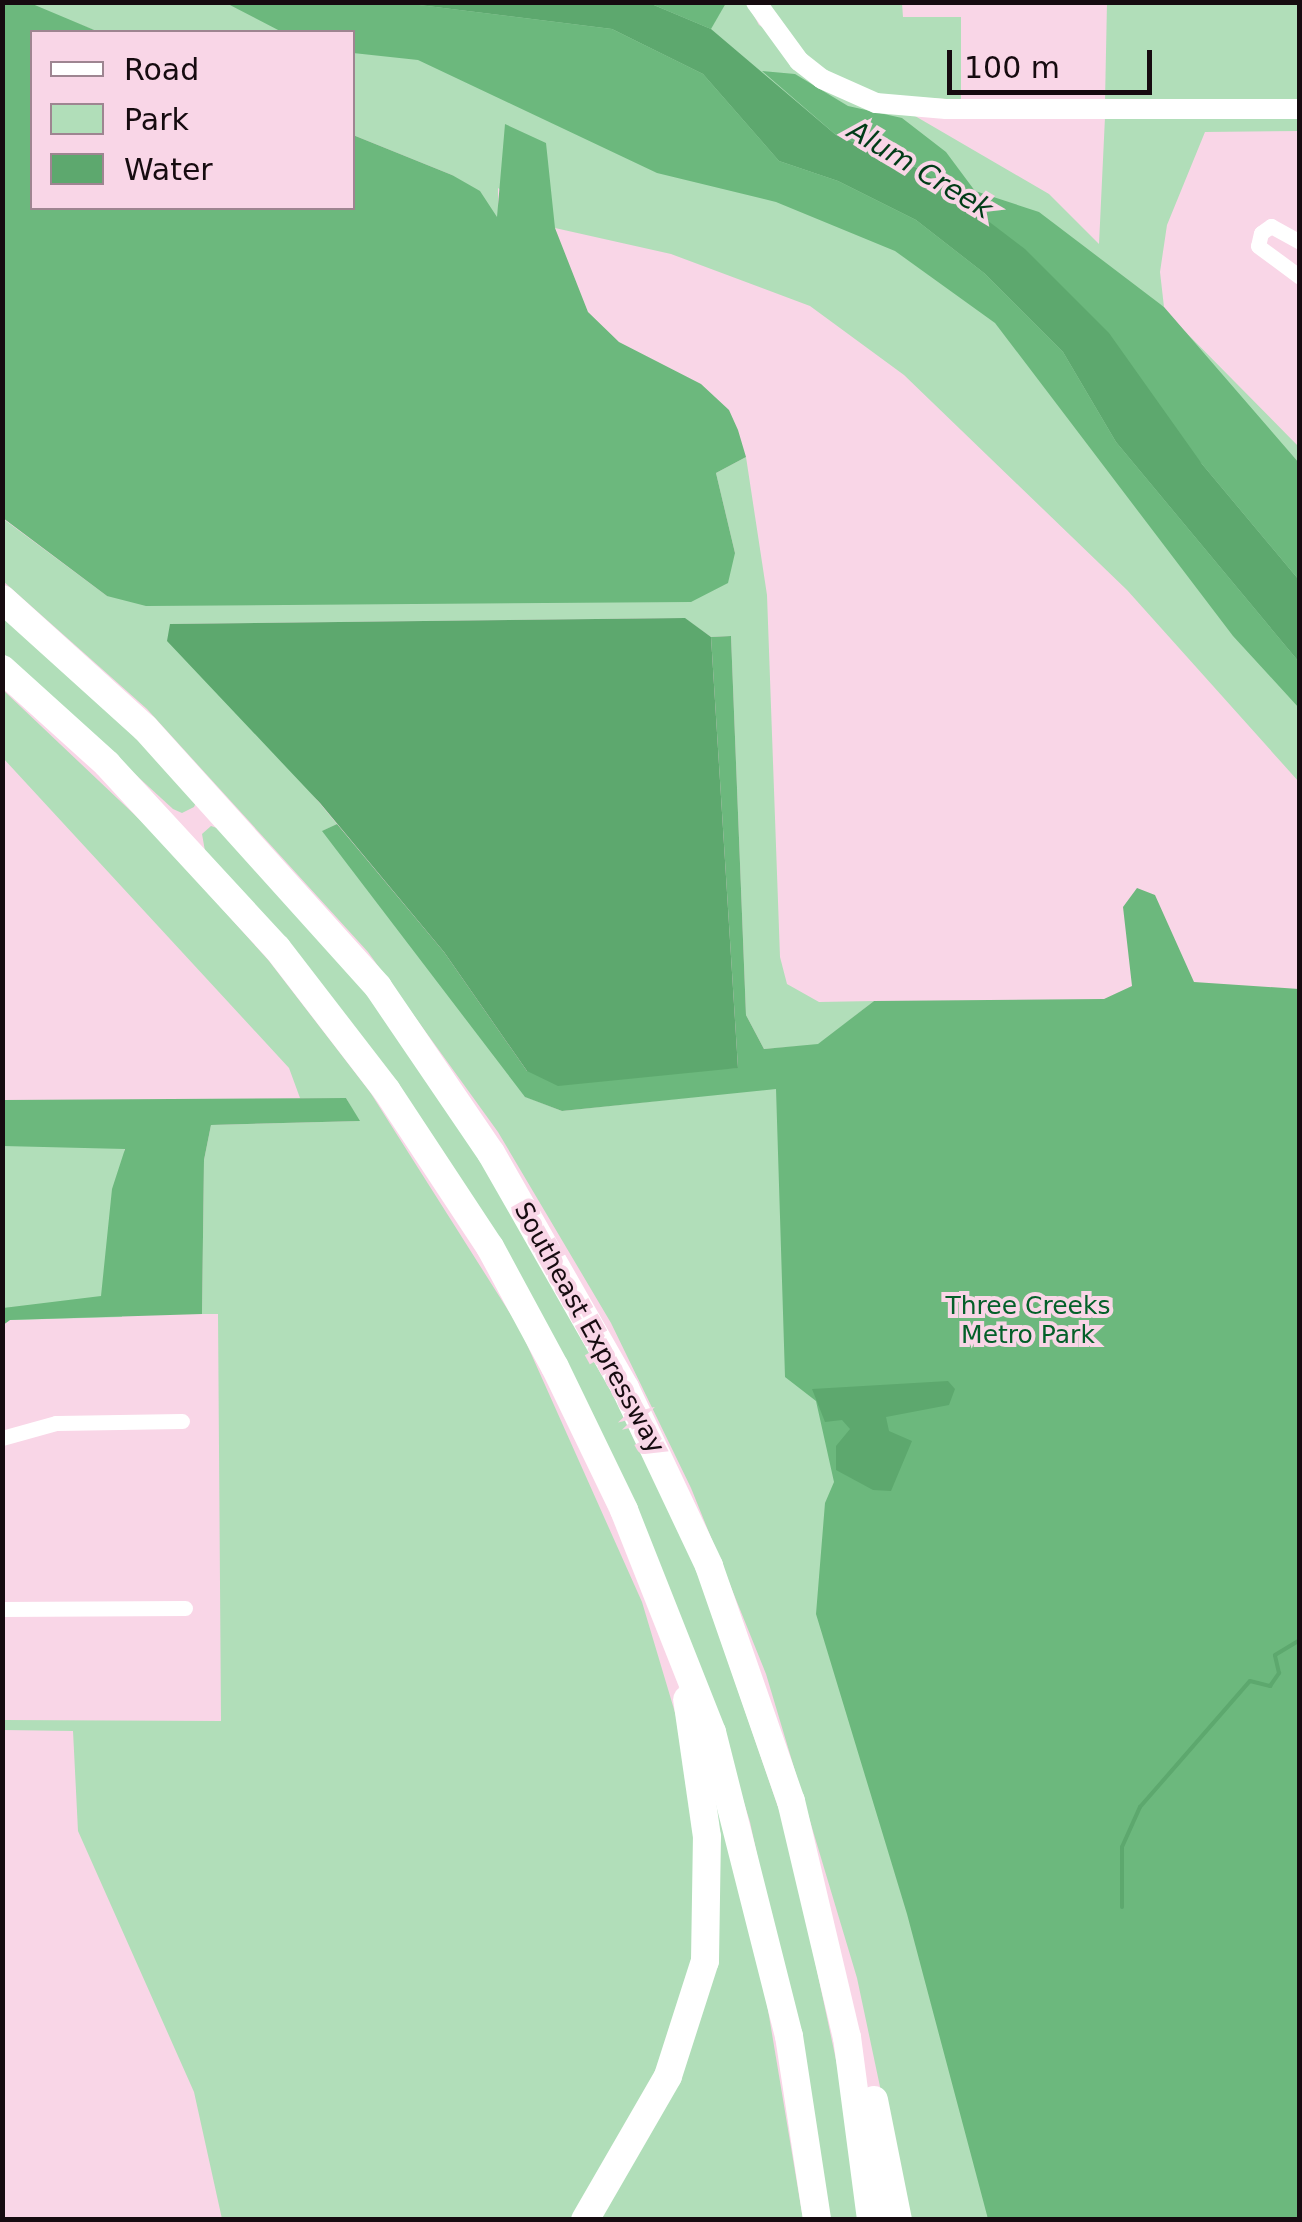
<!DOCTYPE html>
<style>
body{margin:0}
#map{position:relative;width:1302px;height:2222px;overflow:hidden;background:#f9d6e7;font-family:"DejaVu Sans",sans-serif}
div>[style]{position:absolute}
[style*='--x']{left:calc(var(--x)*1px);top:calc(var(--y)*1px);width:calc(var(--w)*1px);rotate:calc(var(--a)*1deg)}
.green>*{inset:0;background:#b1deb9}
.forest>*{inset:0;background:#6cb87d}
.water>*{inset:0;background:#5da86e}
.stream>*{height:4px;margin:-2px;padding:0 2px;transform-origin:2px;border-radius:2px;background:#5da86e}
.minor>*{height:15px;margin:-7.5px;padding:0 7.5px;transform-origin:7.5px;border-radius:7.5px;background:#fff}
.tertiary>*{height:20px;margin:-10px;padding:0 10px;transform-origin:10px;border-radius:10px;background:#fff}
.motorway>*{height:28px;margin:-14px;padding:0 14px;transform-origin:14px;border-radius:14px;background:#fff}
span{translate:-50% -50%;white-space:nowrap;text-align:center;line-height:1.15;-webkit-text-stroke:8px #f9d6e7;paint-order:stroke}
.park-label{font-size:25px;color:#045f29}
.street-label{font-size:25px;color:#160b10}
.water-label{font-size:28px;color:#003c17;font-style:italic}
.frame{position:absolute;inset:0;border:5px solid #160b10;pointer-events:none}
.legend{position:absolute;left:30px;top:30px;width:325px;height:180px;box-sizing:border-box;background:#f9d6e7;border:2px solid #9e8591;margin:0;padding:12px 18px;list-style:none;font-size:30px;color:#160b10}
.legend li{display:flex;align-items:center;gap:20px;height:50px}
.legend b{width:50px;border:2px solid #9e8591}
.scale{position:absolute;left:947px;top:50px;width:205px;height:45px;box-sizing:border-box;border:5px solid #160b10;border-top:0;padding-left:12px;font-size:30px;line-height:35px;white-space:nowrap;color:#160b10;-webkit-text-stroke:8px #f9d6e7;paint-order:stroke}
</style>
<div id="map">
<div class="green">
<div style="clip-path:polygon(25px 3px,747px 3px,759px 25px,795px 46px,765px 3px,902px 3px,903px 17px,961px 17px,961px 100px,879px 95px,1049px 194px,1099px 244px,1105px 117px,1299px 116px,1299px 131px,1205px 132px,1167px 225px,1160px 272px,1164px 307px,1157px 303px,1299px 447px,1299px 782px,1127px 590px,904px 375px,810px 306px,671px 254px,555px 228px,498px 188px,498px 219px,452px 175px,353px 135px,352px 32px,99px 32px)"></div>
<div style="clip-path:polygon(1107px 3px,1299px 3px,1299px 101px,1105px 101px)"></div>
<div style="clip-path:polygon(746px 457px,767px 595px,780px 957px,787px 984px,819px 1002px,874px 1001px,818px 1045px,764px 1049px,746px 1015px,731px 636px,711px 637px,684px 618px,171px 624px,337px 824px,323px 831px,526px 1097px,562px 1111px,739px 1092px,1299px 1009px,1299px 2219px,908px 2219px,857px 1978px,766px 1674px,691px 1488px,611px 1323px,498px 1132px,368px 952px,147px 709px,3px 581px,2px 518px,107px 596px,735px 553px,716px 473px)"></div>
<div style="clip-path:polygon(2px 610px,118px 714px,197px 800px,194px 807px,182px 813px,173px 809px,3px 653px)"></div>
<div style="clip-path:polygon(2px 689px,157px 836px,269px 961px,370px 1092px,520px 1329px,642px 1602px,682px 1736px,695px 1819px,700px 1929px,660px 2072px,574px 2219px,222px 2219px,194px 2092px,78px 1831px,73px 1731px,3px 1730px,3px 1720px,221px 1721px,218px 1314px,202px 1314px,204px 1160px,211px 1125px,359px 1121px,346px 1098px,300px 1098px,289px 1068px,3px 758px)"></div>
<div style="clip-path:polygon(211px 826px,223px 830px,368px 991px,456px 1119px,579px 1322px,697px 1571px,789px 1839px,839px 2074px,860px 2219px,826px 2219px,815px 2124px,750px 1822px,710px 1694px,572px 1376px,205px 851px,202px 834px)"></div>
<div style="clip-path:polygon(3px 1120px,125px 1120px,122px 1317px,10px 1320px,3px 1325px)"></div>
<div style="clip-path:polygon(715px 1797px,763px 1980px,803px 2219px,596px 2220px,679px 2070px)"></div>
</div>
<div class="forest">
<div style="clip-path:polygon(2px 3px,30px 3px,99px 32px,32px 32px,32px 208px,352px 208px,353px 135px,452px 175px,480px 191px,497px 217px,505px 124px,546px 143px,555px 228px,588px 312px,619px 342px,701px 384px,729px 410px,738px 430px,746px 457px,716px 473px,735px 553px,728px 583px,691px 602px,146px 606px,107px 596px,3px 518px)"></div>
<div style="clip-path:polygon(226px 3px,403px 3px,612px 29px,703px 74px,779px 161px,838px 181px,916px 220px,984px 273px,1063px 352px,1116px 442px,1299px 662px,1299px 708px,1233px 636px,995px 323px,895px 251px,776px 202px,657px 173px,418px 60px,353px 53px,352px 32px,282px 32px)"></div>
<div style="clip-path:polygon(649px 3px,726px 3px,711px 29px)"></div>
<div style="clip-path:polygon(762px 71px,795px 74px,848px 106px,902px 118px,946px 152px,975px 191px,1039px 212px,1164px 307px,1299px 463px,1299px 580px,1202px 464px,920px 169px,836px 135px)"></div>
<div style="clip-path:polygon(731px 636px,746px 1015px,764px 1049px,818px 1044px,874px 1001px,1104px 999px,1132px 986px,1123px 907px,1137px 888px,1155px 895px,1194px 982px,1299px 989px,1299px 2219px,988px 2219px,907px 1914px,816px 1614px,825px 1503px,834px 1482px,816px 1401px,785px 1377px,776px 1089px,562px 1111px,525px 1097px,322px 831px,337px 824px,444px 952px,527px 1071px,738px 1068px,711px 637px)"></div>
<div style="clip-path:polygon(346px 1098px,360px 1121px,211px 1125px,204px 1160px,202px 1314px,10px 1320px,3px 1325px,3px 1308px,101px 1296px,112px 1189px,125px 1149px,3px 1146px,3px 1100px)"></div>
</div>
<div class="water">
<div style="clip-path:polygon(403px 3px,649px 3px,711px 29px,836px 135px,920px 169px,1025px 249px,1109px 333px,1202px 464px,1299px 580px,1299px 662px,1116px 442px,1063px 352px,984px 273px,916px 220px,838px 181px,779px 161px,703px 74px,612px 29px)"></div>
<div style="clip-path:polygon(685px 618px,711px 637px,738px 1068px,558px 1086px,527px 1071px,444px 952px,320px 803px,167px 641px,170px 624px)"></div>
<div style="clip-path:polygon(948px 1381px,955px 1389px,949px 1405px,886px 1417px,889px 1431px,912px 1441px,891px 1491px,873px 1490px,836px 1470px,836px 1446px,850px 1429px,842px 1420px,825px 1422px,812px 1389px)"></div>
</div>
<div class="stream">
<div style="--x:1122;--y:1907;--w:60;--a:-90"></div>
<div style="--x:1122;--y:1847;--w:44;--a:-65.8"></div>
<div style="--x:1140;--y:1807;--w:167;--a:-48.9"></div>
<div style="--x:1250;--y:1681;--w:21;--a:14"></div>
<div style="--x:1270;--y:1686;--w:16;--a:-55"></div>
<div style="--x:1279;--y:1673;--w:18;--a:-103"></div>
<div style="--x:1275;--y:1655;--w:29;--a:-31"></div>
</div>
<div class="minor">
<div style="--x:1300;--y:242;--w:33;--a:-151"></div>
<div style="--x:1271;--y:226;--w:12;--a:145"></div>
<div style="--x:1261;--y:233;--w:13;--a:103"></div>
<div style="--x:1258;--y:246;--w:52;--a:36.4"></div>
<div style="--x:2;--y:1438;--w:56;--a:-15.5"></div>
<div style="--x:56;--y:1423;--w:126;--a:-0.9"></div>
<div style="--x:2;--y:1609;--w:183;--a:-0.3"></div>
</div>
<div class="tertiary">
<div style="--x:756;--y:2;--w:73;--a:53.9"></div>
<div style="--x:799;--y:61;--w:29;--a:38"></div>
<div style="--x:822;--y:79;--w:59;--a:24"></div>
<div style="--x:876;--y:103;--w:70;--a:4.9"></div>
<div style="--x:946;--y:109;--w:354;--a:0"></div>
</div>
<div class="motorway">
<div style="--x:2;--y:599;--w:193;--a:42.1"></div>
<div style="--x:145;--y:728;--w:348;--a:48"></div>
<div style="--x:378;--y:987;--w:201;--a:55.8"></div>
<div style="--x:491;--y:1153;--w:271;--a:60.3"></div>
<div style="--x:625;--y:1388;--w:197;--a:64.7"></div>
<div style="--x:709;--y:1566;--w:249;--a:70.8"></div>
<div style="--x:791;--y:1801;--w:243;--a:76.7"></div>
<div style="--x:847;--y:2037;--w:185;--a:82.5"></div>
<div style="--x:2;--y:669;--w:142;--a:42.1"></div>
<div style="--x:107;--y:764;--w:251;--a:47.3"></div>
<div style="--x:277;--y:948;--w:180;--a:52.4"></div>
<div style="--x:387;--y:1091;--w:187;--a:56.6"></div>
<div style="--x:490;--y:1247;--w:136;--a:61.6"></div>
<div style="--x:555;--y:1367;--w:159;--a:64.2"></div>
<div style="--x:624;--y:1510;--w:239;--a:68.4"></div>
<div style="--x:712;--y:1732;--w:314;--a:75.8"></div>
<div style="--x:789;--y:2036;--w:186;--a:81.3"></div>
<div style="--x:874;--y:2100;--w:122;--a:78.7"></div>
<div style="--x:585;--y:2220;--w:166;--a:-60"></div>
<div style="--x:668;--y:2076;--w:121;--a:-72.2"></div>
<div style="--x:705;--y:1961;--w:124;--a:-89.1"></div>
<div style="--x:707;--y:1837;--w:139;--a:-98.2"></div>
</div>
<div class="park-label">
<span style="left:1028px;top:1321px">Three Creeks<br>Metro Park</span>
</div>
<div class="street-label">
<span style="left:589px;top:1328px;rotate:61deg">Southeast Expressway</span>
</div>
<div class="water-label">
<span style="left:920px;top:170px;rotate:31deg">Alum Creek</span>
</div>
<div class="frame"></div>
<ul class="legend">
<li><b style="height:12px;background:#fff"></b>Road</li>
<li><b style="height:28px;background:#b1deb9"></b>Park</li>
<li><b style="height:28px;background:#5da86e"></b>Water</li>
</ul>
<div class="scale">100 m</div>
</div>
